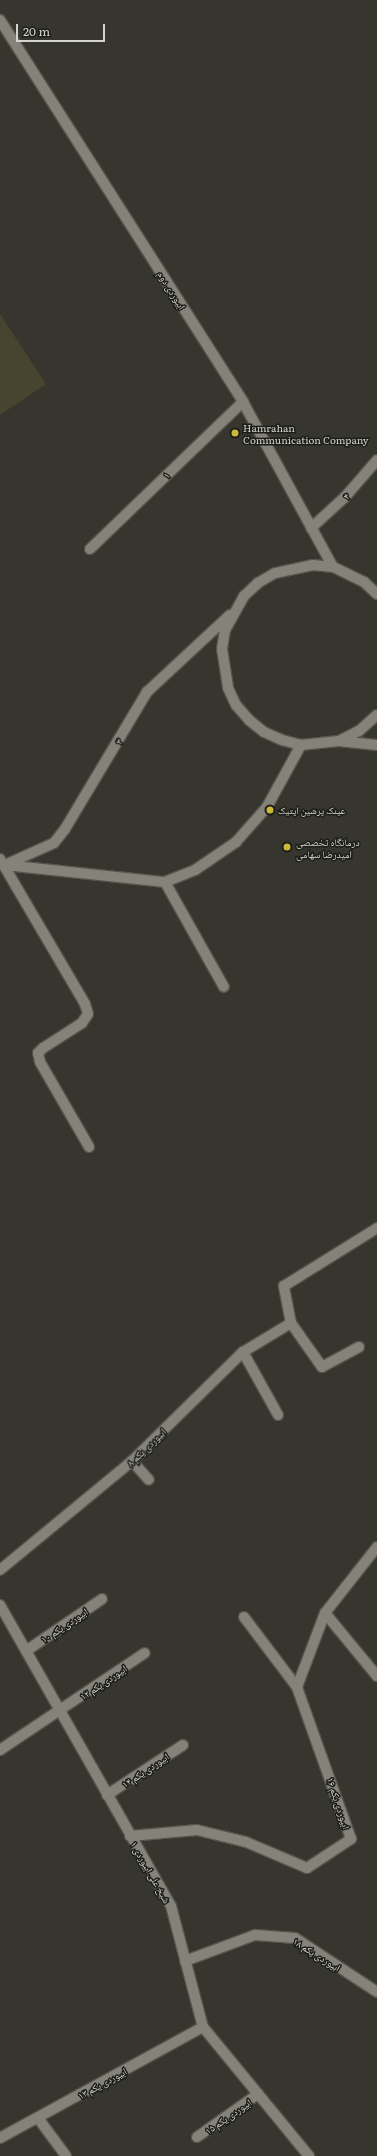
<!DOCTYPE html>
<meta charset="utf-8">
<style>
body{margin:0}
#map{position:relative;width:377px;height:2156px;overflow:hidden;background:#37362e;font-family:Literata,"Noto Naskh Arabic",serif}
div>[style]{position:absolute}
[style*='--x']{left:calc(var(--x)*1px);top:calc(var(--y)*1px);width:calc(var(--w)*1px);rotate:calc(var(--a)*1deg)}
.green>*{inset:0;background:#47442f}
.roads{filter:drop-shadow(1px 0 #55544e) drop-shadow(-1px 0 #55544e) drop-shadow(0 1px #55544e) drop-shadow(0 -1px #55544e)}
.minor>*{height:10px;margin:-5px;padding:0 5px;transform-origin:5px;border-radius:5px;background:#848279}
.dots>*{width:11px;height:11px;translate:-50% -50%;box-sizing:border-box;border:2px solid #1d1d19;border-radius:50%}
span{translate:-50% -50%;white-space:nowrap;text-align:center;line-height:1.15;-webkit-text-stroke:3px #1d1d19;paint-order:stroke}
.street-label{font-size:10px;color:#d4d4cf}
.poi-label{font-size:10px;color:#d4d4cf}
.left{translate:0 -50%;text-align:left}
.scale{position:absolute;left:16px;top:24px;width:89px;height:18px;box-sizing:border-box;border:2px solid #d4d4cf;border-top:0;padding-left:5px;font-size:12px;line-height:14px;white-space:nowrap;color:#d4d4cf;-webkit-text-stroke:3px #1d1d19;paint-order:stroke}
</style>
<div id="map">
<div class="green">
<div style="clip-path:polygon(0 314px,46px 384px,0 415px)"></div>
</div>
<div class="roads">
<div class="minor">
<div style="--x:0;--y:20;--w:453;--a:57.5"></div>
<div style="--x:243;--y:402;--w:188;--a:61.4"></div>
<div style="--x:311;--y:528;--w:46;--a:-42.4"></div>
<div style="--x:345;--y:497;--w:49;--a:-49.1"></div>
<div style="--x:90;--y:549;--w:212;--a:-43.9"></div>
<div style="--x:377;--y:594;--w:18;--a:-137"></div>
<div style="--x:364;--y:582;--w:34;--a:-154"></div>
<div style="--x:333;--y:567;--w:20;--a:-174"></div>
<div style="--x:313;--y:565;--w:39;--a:168"></div>
<div style="--x:275;--y:573;--w:20;--a:150"></div>
<div style="--x:258;--y:583;--w:19;--a:137"></div>
<div style="--x:244;--y:596;--w:39;--a:119"></div>
<div style="--x:225;--y:630;--w:19;--a:99"></div>
<div style="--x:222;--y:649;--w:39;--a:81"></div>
<div style="--x:228;--y:688;--w:19;--a:65"></div>
<div style="--x:236;--y:705;--w:20;--a:49"></div>
<div style="--x:249;--y:720;--w:19;--a:39"></div>
<div style="--x:264;--y:732;--w:20;--a:24"></div>
<div style="--x:282;--y:740;--w:20;--a:15"></div>
<div style="--x:301;--y:745;--w:38;--a:-6"></div>
<div style="--x:339;--y:741;--w:22;--a:-27"></div>
<div style="--x:359;--y:731;--w:24;--a:-42"></div>
<div style="--x:339;--y:741;--w:38;--a:6"></div>
<div style="--x:0;--y:859;--w:168;--a:59.6"></div>
<div style="--x:85;--y:1004;--w:10;--a:73"></div>
<div style="--x:88;--y:1014;--w:11;--a:124"></div>
<div style="--x:82;--y:1023;--w:46;--a:147.3"></div>
<div style="--x:43;--y:1048;--w:7;--a:135"></div>
<div style="--x:38;--y:1053;--w:9;--a:77"></div>
<div style="--x:40;--y:1062;--w:98;--a:60"></div>
<div style="--x:7;--y:864;--w:51;--a:-24.1"></div>
<div style="--x:54;--y:843;--w:18;--a:-52"></div>
<div style="--x:65;--y:829;--w:160;--a:-59.1"></div>
<div style="--x:147;--y:692;--w:113;--a:-42.9"></div>
<div style="--x:5;--y:865;--w:161;--a:6.1"></div>
<div style="--x:165;--y:882;--w:32;--a:-22"></div>
<div style="--x:195;--y:870;--w:50;--a:-34.3"></div>
<div style="--x:236;--y:842;--w:47;--a:-48.5"></div>
<div style="--x:267;--y:807;--w:71;--a:-61.3"></div>
<div style="--x:165;--y:882;--w:120;--a:60.7"></div>
<div style="--x:359;--y:1347;--w:42;--a:151.6"></div>
<div style="--x:322;--y:1367;--w:54;--a:-125.2"></div>
<div style="--x:291;--y:1323;--w:38;--a:-101"></div>
<div style="--x:284;--y:1286;--w:110;--a:-31.9"></div>
<div style="--x:243;--y:1352;--w:72;--a:60.9"></div>
<div style="--x:132;--y:1461;--w:25;--a:48"></div>
<div style="--x:0;--y:1570;--w:171;--a:-39.5"></div>
<div style="--x:132;--y:1461;--w:156;--a:-44.5"></div>
<div style="--x:243;--y:1352;--w:56;--a:-31.1"></div>
<div style="--x:0;--y:1605;--w:346;--a:60.4"></div>
<div style="--x:171;--y:1906;--w:125;--a:75.2"></div>
<div style="--x:203;--y:2027;--w:167;--a:50.6"></div>
<div style="--x:325;--y:1613;--w:82;--a:50.5"></div>
<div style="--x:244;--y:1617;--w:88;--a:52.9"></div>
<div style="--x:26;--y:1651;--w:92;--a:-34.4"></div>
<div style="--x:0;--y:1750;--w:174;--a:-33.8"></div>
<div style="--x:107;--y:1795;--w:91;--a:-33.3"></div>
<div style="--x:130;--y:1836;--w:67;--a:-5.1"></div>
<div style="--x:197;--y:1830;--w:50;--a:13.8"></div>
<div style="--x:246;--y:1842;--w:66;--a:23.1"></div>
<div style="--x:307;--y:1868;--w:53;--a:-33.4"></div>
<div style="--x:351;--y:1839;--w:161;--a:-109.6"></div>
<div style="--x:297;--y:1687;--w:79;--a:-69.3"></div>
<div style="--x:325;--y:1613;--w:84;--a:-51.8"></div>
<div style="--x:185;--y:1961;--w:75;--a:-20.4"></div>
<div style="--x:255;--y:1935;--w:40;--a:4.3"></div>
<div style="--x:295;--y:1938;--w:98;--a:33.4"></div>
<div style="--x:38;--y:2118;--w:47;--a:53.6"></div>
<div style="--x:197;--y:2137;--w:75;--a:-35.2"></div>
<div style="--x:0;--y:2138;--w:231;--a:-28.7"></div>
</div>
</div>
<div class="dots">
<div style="left:235px;top:433px;background:#cdb938"></div>
<div style="left:270px;top:810px;background:#cdb938"></div>
<div style="left:287px;top:847px;background:#cdb938"></div>
</div>
<div class="street-label">
<span style="left:172px;top:290px;rotate:58deg">ابیوردی دوم</span>
<span style="left:166px;top:475px;rotate:-44deg">۱</span>
<span style="left:346px;top:496px;rotate:-47deg">۴</span>
<span style="left:118px;top:741px;rotate:-59deg">۳</span>
<span style="left:146px;top:1447px;rotate:-44deg">۸ ابیوردی یکم</span>
<span style="left:64px;top:1625px;rotate:-34deg">۱۰ ابیوردی یکم</span>
<span style="left:103px;top:1682px;rotate:-34deg">۱۲ ابیوردی یکم</span>
<span style="left:145px;top:1770px;rotate:-34deg">۱۴ ابیوردی یکم</span>
<span style="left:339px;top:1803px;rotate:72deg">۱۶ ابیوردی یکم</span>
<span style="left:151px;top:1872px;rotate:60deg">شیخ علی ابیوردی ۱</span>
<span style="left:317px;top:1954px;rotate:32deg">۱۸ ابیوردی یکم</span>
<span style="left:102px;top:2083px;rotate:-29deg">۱۳ ابیوردی یکم</span>
<span style="left:228px;top:2116px;rotate:-35deg">۱۵ ابیوردی یکم</span>
</div>
<div class="poi-label">
<span class="left" style="left:243px;top:433px">Hamrahan<br>Communication Company</span>
<span class="left" style="left:278px;top:810px">عینک پرشین اپتیک</span>
<span class="left" style="left:296px;top:847px">درمانگاه تخصصی<br>امیدرضا سهامی</span>
</div>
<div class="scale">20 m</div>
</div>
